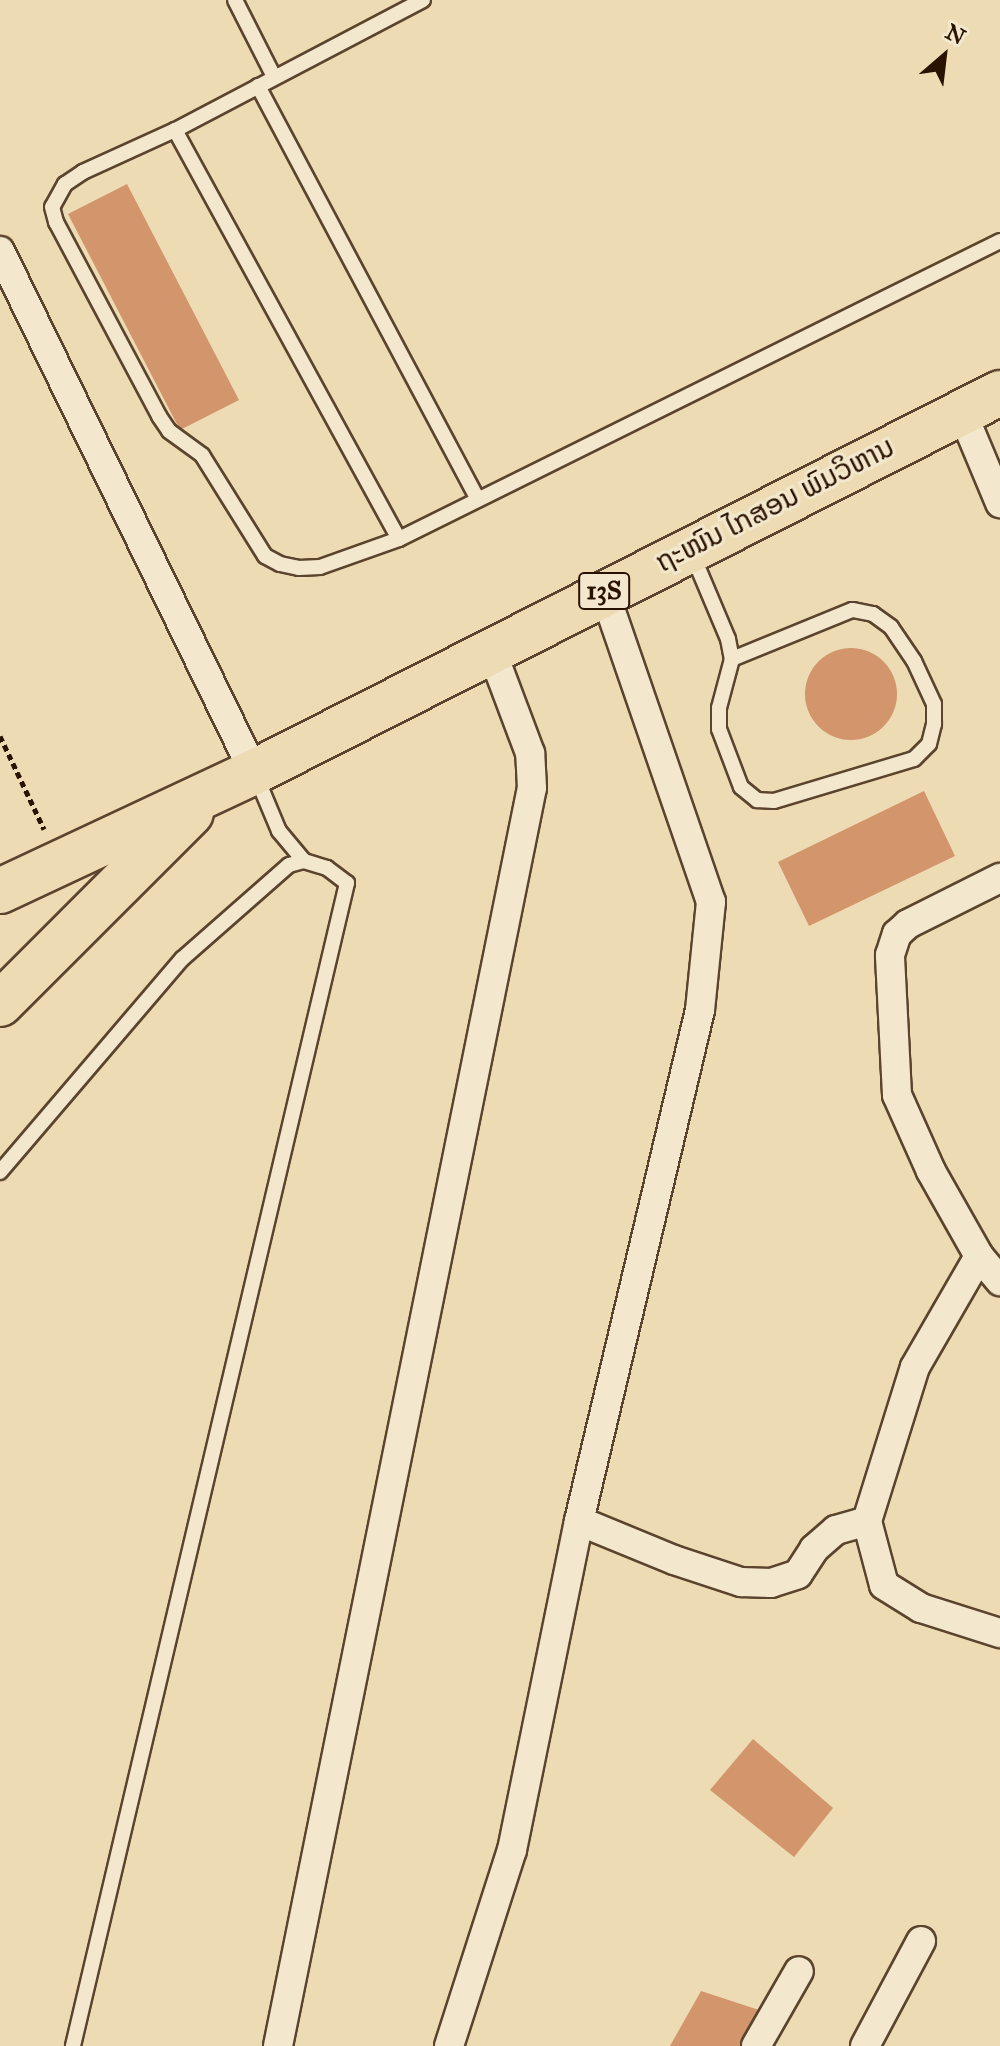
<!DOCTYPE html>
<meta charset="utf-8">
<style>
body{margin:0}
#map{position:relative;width:1000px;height:2046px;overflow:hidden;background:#eddbb3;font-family:"IM FELL Great Primer","Noto Sans Lao",serif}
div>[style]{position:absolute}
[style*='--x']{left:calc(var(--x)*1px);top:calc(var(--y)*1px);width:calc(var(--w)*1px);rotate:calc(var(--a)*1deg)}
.building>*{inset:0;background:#d2956c}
.round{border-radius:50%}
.path>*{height:5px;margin-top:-2.5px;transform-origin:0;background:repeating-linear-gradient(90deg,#2a1200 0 6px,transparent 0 10px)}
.roads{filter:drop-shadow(2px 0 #5b442d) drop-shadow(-2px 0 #5b442d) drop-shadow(0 2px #5b442d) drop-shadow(0 -2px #5b442d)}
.lane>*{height:14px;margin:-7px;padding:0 7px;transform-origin:7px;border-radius:7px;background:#f3e8ce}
.street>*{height:28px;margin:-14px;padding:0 14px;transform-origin:14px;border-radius:14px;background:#f3e8ce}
.highway>*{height:44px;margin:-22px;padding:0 22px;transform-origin:22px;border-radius:22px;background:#eddbb3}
span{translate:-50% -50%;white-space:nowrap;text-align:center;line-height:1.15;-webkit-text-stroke:6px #f3e8ce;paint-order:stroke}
.shield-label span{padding:2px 6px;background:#f3e8ce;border:2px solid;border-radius:6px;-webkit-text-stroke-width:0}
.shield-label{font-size:26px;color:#2a1200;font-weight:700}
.street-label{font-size:28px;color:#2a1200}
.north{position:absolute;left:904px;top:16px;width:80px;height:80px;-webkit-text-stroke:6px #f3e8ce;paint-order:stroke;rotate:28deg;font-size:22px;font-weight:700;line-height:32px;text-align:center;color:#2a1200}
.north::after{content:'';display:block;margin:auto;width:28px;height:36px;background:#2a1200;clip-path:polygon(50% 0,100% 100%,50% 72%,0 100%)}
</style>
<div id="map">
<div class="building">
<div style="clip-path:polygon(127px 184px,239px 400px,180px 430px,68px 214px)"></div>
<div class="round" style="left:805px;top:648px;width:92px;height:92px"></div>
<div style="clip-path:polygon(924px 791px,955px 856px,809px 926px,778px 862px)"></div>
<div style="clip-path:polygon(753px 1739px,833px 1808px,794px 1857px,710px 1790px)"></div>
<div style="clip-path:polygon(701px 1991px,762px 2011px,742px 2046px,670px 2046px)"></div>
</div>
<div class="path">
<div style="--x:0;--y:736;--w:103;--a:64.7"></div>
</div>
<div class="roads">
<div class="lane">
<div style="--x:235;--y:0;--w:86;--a:63.1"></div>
<div style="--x:423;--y:0;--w:280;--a:152.3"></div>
<div style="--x:175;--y:130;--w:101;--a:155.5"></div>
<div style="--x:83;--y:172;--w:22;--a:146"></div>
<div style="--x:65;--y:184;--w:26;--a:119"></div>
<div style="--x:52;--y:207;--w:16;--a:75"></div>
<div style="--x:56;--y:222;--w:220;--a:62"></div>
<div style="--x:159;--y:416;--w:18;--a:56"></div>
<div style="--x:169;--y:431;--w:41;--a:36"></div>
<div style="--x:202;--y:455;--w:119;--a:58"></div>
<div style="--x:265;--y:556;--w:17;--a:28"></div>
<div style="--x:280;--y:564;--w:19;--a:12"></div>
<div style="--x:299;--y:568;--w:21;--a:-3"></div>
<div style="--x:320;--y:567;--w:84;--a:-19.5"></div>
<div style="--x:399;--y:539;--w:671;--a:-26.37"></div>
<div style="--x:258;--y:86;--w:467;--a:62"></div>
<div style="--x:175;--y:130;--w:466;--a:61.3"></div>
<div style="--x:693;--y:556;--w:90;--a:67.1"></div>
<div style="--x:728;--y:639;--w:20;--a:79"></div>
<div style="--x:732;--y:659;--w:51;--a:104.9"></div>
<div style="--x:719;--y:708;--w:21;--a:90"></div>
<div style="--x:719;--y:729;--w:62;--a:69.2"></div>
<div style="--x:741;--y:787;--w:21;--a:39"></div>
<div style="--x:757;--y:800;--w:17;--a:3"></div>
<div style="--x:774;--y:801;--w:146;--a:-16.7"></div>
<div style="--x:914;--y:759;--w:21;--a:-45"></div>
<div style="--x:929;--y:744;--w:21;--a:-76"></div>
<div style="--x:934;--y:724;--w:20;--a:-90"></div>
<div style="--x:934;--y:704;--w:47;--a:-114.9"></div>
<div style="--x:914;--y:661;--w:41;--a:-124.1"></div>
<div style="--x:891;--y:627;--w:22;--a:-144"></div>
<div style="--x:873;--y:614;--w:21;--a:-169"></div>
<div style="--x:852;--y:610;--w:130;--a:157.8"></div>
<div style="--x:256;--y:776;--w:60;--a:67.3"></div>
<div style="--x:279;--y:831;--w:39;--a:50"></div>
<div style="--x:0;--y:1172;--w:280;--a:-49.5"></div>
<div style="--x:182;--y:959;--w:142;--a:-41.3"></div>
<div style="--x:289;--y:865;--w:16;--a:-15"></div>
<div style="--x:304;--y:861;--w:24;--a:17"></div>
<div style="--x:327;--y:868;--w:25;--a:37"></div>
<div style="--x:347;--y:883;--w:1195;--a:103.26"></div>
</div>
<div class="street">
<div style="--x:0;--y:251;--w:580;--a:64.01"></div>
<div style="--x:962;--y:412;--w:99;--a:67.3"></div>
<div style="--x:979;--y:1256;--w:33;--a:50"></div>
<div style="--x:579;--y:1521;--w:103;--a:22.3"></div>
<div style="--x:674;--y:1560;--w:71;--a:18.2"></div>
<div style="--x:741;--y:1582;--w:30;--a:2"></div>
<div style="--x:771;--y:1583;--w:28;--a:-18"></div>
<div style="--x:798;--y:1574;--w:30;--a:-57"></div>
<div style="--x:814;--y:1549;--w:29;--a:-41"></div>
<div style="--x:836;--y:1530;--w:32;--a:-16"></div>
<div style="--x:867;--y:1521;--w:161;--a:-72.7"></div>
<div style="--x:915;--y:1367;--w:128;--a:-60"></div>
<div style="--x:979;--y:1256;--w:98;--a:-119.5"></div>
<div style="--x:931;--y:1171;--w:83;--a:-114.1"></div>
<div style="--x:897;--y:1095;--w:140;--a:-92.9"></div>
<div style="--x:890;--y:955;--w:22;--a:-72"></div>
<div style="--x:897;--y:934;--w:15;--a:-42"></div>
<div style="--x:908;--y:924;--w:103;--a:-26.6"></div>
<div style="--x:867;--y:1521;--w:66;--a:75.1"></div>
<div style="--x:884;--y:1585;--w:44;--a:31.9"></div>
<div style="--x:921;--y:1608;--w:83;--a:17.6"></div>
<div style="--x:278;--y:2046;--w:1283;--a:-78.59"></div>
<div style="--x:532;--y:788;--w:35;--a:-93"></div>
<div style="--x:530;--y:753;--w:111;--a:-110.6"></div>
<div style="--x:449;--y:2046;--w:206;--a:-72.2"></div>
<div style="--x:512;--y:1850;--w:336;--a:-78.5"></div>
<div style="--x:579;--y:1521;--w:525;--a:-76.68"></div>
<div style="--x:700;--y:1010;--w:109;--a:-84.2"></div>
<div style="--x:711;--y:902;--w:329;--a:-109"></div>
<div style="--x:756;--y:2046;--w:86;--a:-60.2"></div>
<div style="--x:865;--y:2046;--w:119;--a:-61.9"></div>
</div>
<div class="highway">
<div style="--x:0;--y:891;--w:280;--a:-25.1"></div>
<div style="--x:254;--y:772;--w:837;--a:-26.93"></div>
<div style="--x:0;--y:1004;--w:270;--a:-45"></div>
</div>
</div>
<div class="shield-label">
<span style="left:604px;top:591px">13S</span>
</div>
<div class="street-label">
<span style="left:775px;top:505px;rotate:-27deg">ຖະໜົນ ໄກສອນ ພົມວິຫານ</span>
</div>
<div class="north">N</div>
</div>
